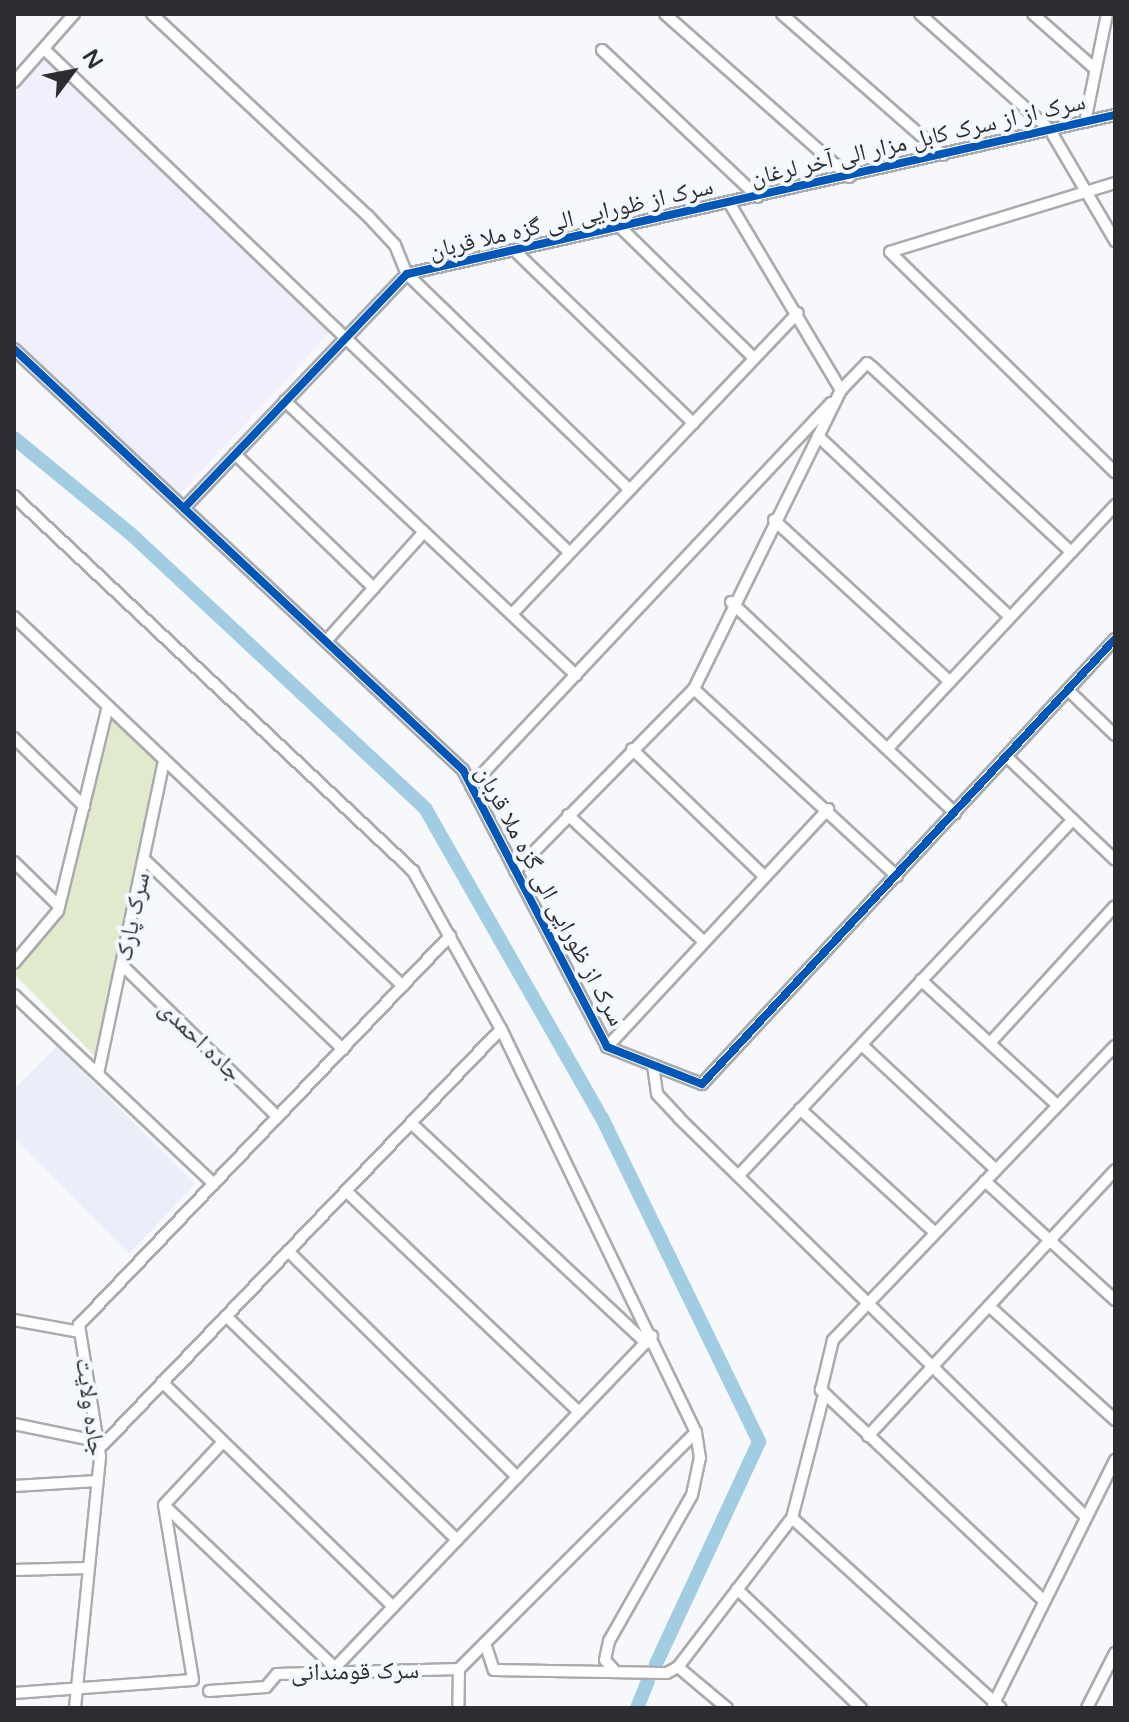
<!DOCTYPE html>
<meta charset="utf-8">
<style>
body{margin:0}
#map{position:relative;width:1129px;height:1722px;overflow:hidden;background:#f6f8fb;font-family:"Varela Round","Noto Naskh Arabic",sans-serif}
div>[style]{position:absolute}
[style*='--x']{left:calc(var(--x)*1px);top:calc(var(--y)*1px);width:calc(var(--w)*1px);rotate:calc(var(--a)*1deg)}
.built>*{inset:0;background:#e9eef8}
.education>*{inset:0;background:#f0f0fc}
.green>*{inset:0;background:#e2eacd}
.river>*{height:14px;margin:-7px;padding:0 7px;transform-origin:7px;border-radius:7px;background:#a2cce2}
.roads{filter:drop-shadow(2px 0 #aaabae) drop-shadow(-2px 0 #aaabae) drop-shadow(0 2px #aaabae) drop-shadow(0 -2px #aaabae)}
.minor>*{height:10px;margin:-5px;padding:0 5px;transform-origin:5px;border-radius:5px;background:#fefefe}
.cycleway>*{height:8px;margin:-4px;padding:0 4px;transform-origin:4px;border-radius:4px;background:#0057b8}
span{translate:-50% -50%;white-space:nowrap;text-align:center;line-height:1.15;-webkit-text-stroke:8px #f3f7fe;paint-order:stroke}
.street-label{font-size:24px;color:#2c2d31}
.frame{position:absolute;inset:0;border:16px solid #2c2d31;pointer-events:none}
.north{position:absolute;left:32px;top:32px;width:80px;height:80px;-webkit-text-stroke:6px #f3f7fe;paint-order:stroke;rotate:58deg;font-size:22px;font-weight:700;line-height:32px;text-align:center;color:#2c2d31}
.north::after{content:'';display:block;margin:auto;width:28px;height:36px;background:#2c2d31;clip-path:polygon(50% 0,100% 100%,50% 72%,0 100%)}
</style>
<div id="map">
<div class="built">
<div style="clip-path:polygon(57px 1046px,195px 1184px,129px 1254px,14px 1137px,14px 1089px)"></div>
</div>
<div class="education">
<div style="clip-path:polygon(44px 60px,333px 329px,180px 494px,14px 340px,14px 94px)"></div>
</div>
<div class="green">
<div style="clip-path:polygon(110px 715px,160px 759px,95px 1056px,14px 974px,61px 915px)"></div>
</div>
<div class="river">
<div style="--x:14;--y:438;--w:151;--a:39.4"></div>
<div style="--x:131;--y:534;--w:402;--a:43"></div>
<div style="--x:425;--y:808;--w:357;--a:60.3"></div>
<div style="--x:602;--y:1118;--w:360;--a:64.1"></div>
<div style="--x:759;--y:1442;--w:245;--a:114.9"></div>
<div style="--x:637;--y:1708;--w:29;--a:-68"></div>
</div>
<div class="roads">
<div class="minor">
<div style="--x:152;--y:14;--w:294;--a:43.1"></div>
<div style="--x:367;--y:215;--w:41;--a:47"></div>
<div style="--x:395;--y:245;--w:31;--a:68"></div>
<div style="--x:407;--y:274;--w:310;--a:44.1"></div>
<div style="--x:665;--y:14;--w:246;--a:41.5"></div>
<div style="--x:782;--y:14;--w:214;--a:41.2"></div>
<div style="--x:920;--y:14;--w:174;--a:41.7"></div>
<div style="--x:1050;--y:130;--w:129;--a:59.6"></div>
<div style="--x:1033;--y:14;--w:80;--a:41.5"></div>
<div style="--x:44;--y:49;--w:728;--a:43.78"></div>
<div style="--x:602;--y:50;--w:214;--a:43.3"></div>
<div style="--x:14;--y:82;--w:91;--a:-48.6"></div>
<div style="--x:1085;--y:122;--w:110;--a:-78.5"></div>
<div style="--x:1115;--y:183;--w:235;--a:163"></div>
<div style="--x:890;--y:252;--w:315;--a:44.4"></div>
<div style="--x:730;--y:204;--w:217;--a:59.2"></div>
<div style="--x:841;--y:390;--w:333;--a:116.2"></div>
<div style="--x:694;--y:689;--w:276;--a:42.7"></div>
<div style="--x:619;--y:226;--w:189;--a:44.4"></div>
<div style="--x:515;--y:251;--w:248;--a:44"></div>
<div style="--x:14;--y:349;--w:616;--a:43.16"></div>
<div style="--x:463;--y:770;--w:312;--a:62.5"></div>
<div style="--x:607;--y:1047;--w:102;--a:21.3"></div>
<div style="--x:702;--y:1084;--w:607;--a:-47.14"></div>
<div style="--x:841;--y:390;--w:37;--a:-46"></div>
<div style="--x:867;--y:363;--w:6;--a:39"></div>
<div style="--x:872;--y:367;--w:272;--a:42.9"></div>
<div style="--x:285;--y:401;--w:400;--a:43.3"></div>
<div style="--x:818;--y:436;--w:264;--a:43.3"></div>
<div style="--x:235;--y:454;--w:193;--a:44"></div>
<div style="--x:14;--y:496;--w:548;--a:43.22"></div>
<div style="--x:413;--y:871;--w:181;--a:60.9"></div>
<div style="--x:501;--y:1029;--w:448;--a:64.2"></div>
<div style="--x:696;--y:1432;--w:335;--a:135"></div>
<div style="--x:459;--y:1669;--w:39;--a:91"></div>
<div style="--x:184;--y:508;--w:323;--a:-46.4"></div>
<div style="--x:407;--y:274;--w:726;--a:-12.66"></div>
<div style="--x:774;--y:520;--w:239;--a:42.6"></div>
<div style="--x:731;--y:602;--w:308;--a:43.3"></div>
<div style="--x:512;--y:614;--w:415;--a:-46.5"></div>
<div style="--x:14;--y:617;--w:536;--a:43.49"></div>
<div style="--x:327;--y:640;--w:145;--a:-48.1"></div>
<div style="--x:1068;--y:690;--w:65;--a:43.8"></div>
<div style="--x:14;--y:738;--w:98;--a:44.2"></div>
<div style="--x:888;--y:748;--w:333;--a:-46.9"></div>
<div style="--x:632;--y:749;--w:183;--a:43.9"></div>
<div style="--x:1007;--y:757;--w:149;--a:43.6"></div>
<div style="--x:471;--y:786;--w:526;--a:-46.77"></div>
<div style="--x:568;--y:815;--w:186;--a:43"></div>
<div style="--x:145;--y:860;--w:274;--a:43.7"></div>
<div style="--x:14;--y:862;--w:63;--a:44.4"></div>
<div style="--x:515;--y:871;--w:255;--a:-45.5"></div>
<div style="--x:14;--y:963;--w:68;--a:-49.8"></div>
<div style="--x:58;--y:911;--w:211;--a:-76.3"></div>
<div style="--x:122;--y:965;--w:216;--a:44.3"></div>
<div style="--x:921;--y:980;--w:183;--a:42.6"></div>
<div style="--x:14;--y:995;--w:275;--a:43.4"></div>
<div style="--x:990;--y:1043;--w:185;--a:-47.6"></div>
<div style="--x:862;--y:1045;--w:183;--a:43"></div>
<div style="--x:607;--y:1047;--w:325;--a:-47.1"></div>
<div style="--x:653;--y:1065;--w:29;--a:82"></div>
<div style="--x:657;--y:1094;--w:33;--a:47"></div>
<div style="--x:679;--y:1118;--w:569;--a:44.43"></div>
<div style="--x:98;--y:1074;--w:321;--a:-78.1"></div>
<div style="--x:800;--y:1109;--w:182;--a:42.5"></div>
<div style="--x:411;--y:1123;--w:322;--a:43.1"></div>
<div style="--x:740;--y:1174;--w:486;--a:-46.8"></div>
<div style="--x:985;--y:1181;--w:176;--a:42.5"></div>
<div style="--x:346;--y:1191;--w:321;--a:43.5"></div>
<div style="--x:288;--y:1251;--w:322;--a:44.6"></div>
<div style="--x:989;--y:1306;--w:170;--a:42.1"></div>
<div style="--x:226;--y:1316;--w:322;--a:44.1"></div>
<div style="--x:14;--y:1320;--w:67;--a:10.3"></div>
<div style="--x:162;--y:1382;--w:322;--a:44.2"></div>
<div style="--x:14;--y:1424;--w:85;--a:11.6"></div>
<div style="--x:868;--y:1436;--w:363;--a:-47.1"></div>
<div style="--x:99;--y:1449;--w:581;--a:-46.25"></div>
<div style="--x:14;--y:1486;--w:83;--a:-3.4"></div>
<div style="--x:165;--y:1506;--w:233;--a:43.6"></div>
<div style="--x:792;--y:1518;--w:282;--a:42.3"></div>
<div style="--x:14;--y:1570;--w:74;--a:-1.5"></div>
<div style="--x:737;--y:1589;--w:172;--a:43.8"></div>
<div style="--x:1043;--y:1600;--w:306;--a:-136.6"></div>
<div style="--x:821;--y:1390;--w:51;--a:-76.5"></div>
<div style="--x:833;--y:1340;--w:407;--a:-46.2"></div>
<div style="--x:485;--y:1643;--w:28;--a:72"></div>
<div style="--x:494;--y:1670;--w:173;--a:1"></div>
<div style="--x:667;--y:1673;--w:13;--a:-29"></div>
<div style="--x:678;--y:1667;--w:188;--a:-52.6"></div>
<div style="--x:792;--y:1518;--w:124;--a:-75.5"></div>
<div style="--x:678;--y:1667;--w:64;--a:39.9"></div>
<div style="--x:614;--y:1670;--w:13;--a:-132"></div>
<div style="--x:605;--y:1660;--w:19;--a:-78"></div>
<div style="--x:609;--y:1641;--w:168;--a:-60.4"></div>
<div style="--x:692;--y:1495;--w:38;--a:-78"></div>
<div style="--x:700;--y:1458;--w:26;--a:-99"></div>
<div style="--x:328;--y:1675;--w:469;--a:-46.3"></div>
<div style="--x:209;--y:1691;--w:57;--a:-4"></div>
<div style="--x:266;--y:1687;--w:17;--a:-50"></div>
<div style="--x:277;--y:1674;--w:182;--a:-1.6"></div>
<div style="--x:14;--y:1693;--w:179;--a:-4.2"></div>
<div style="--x:193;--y:1680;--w:177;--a:-99.4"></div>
<div style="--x:164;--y:1505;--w:86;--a:-46.9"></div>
<div style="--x:993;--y:1705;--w:274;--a:-63.5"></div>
<div style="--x:75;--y:1708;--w:253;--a:-84.3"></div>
<div style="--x:100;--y:1456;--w:133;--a:-99.1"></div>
<div style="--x:79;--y:1325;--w:538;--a:-46.36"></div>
<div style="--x:1087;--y:1708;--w:62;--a:-63"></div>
</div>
</div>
<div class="cycleway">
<div style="--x:14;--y:349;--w:616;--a:43.16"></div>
<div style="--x:463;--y:770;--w:312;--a:62.5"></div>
<div style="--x:607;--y:1047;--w:102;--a:21.3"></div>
<div style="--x:702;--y:1084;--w:607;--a:-47.14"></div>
<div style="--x:184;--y:508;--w:323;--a:-46.4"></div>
<div style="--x:407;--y:274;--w:726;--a:-12.66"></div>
</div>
<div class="street-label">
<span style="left:918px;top:140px;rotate:-13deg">سرک از از سرک کابل مزار الی آخر لرغان</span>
<span style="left:571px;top:219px;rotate:-13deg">سرک از ظورایی الی گزه ملا قربان</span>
<span style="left:550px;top:896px;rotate:62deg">سرک از ظورایی الی گزه ملا قربان</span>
<span style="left:133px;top:917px;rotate:-78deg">سرک پارک</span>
<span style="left:200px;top:1041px;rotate:44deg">جاده احمدی</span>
<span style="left:90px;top:1407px;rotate:82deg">جاده ولایت</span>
<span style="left:355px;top:1672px;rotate:-1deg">سرک قومندانی</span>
</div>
<div class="frame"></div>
<div class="north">N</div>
</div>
